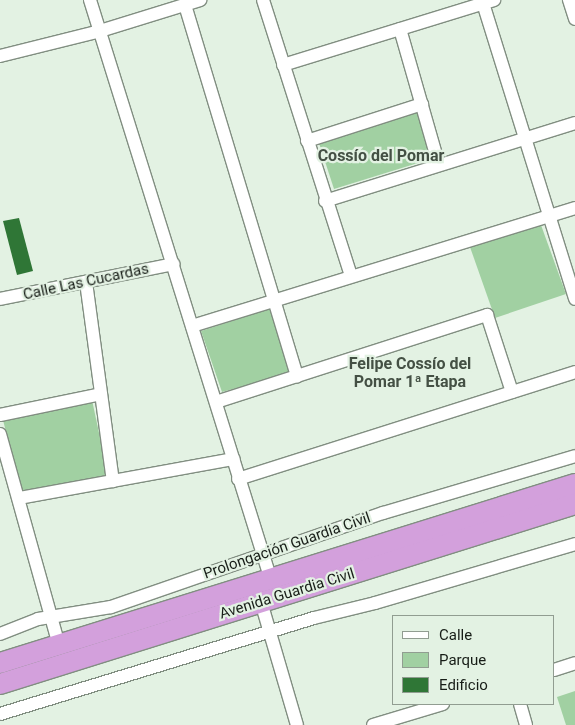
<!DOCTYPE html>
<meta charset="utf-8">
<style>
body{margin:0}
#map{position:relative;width:575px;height:725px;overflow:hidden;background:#e3f2e3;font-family:Roboto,sans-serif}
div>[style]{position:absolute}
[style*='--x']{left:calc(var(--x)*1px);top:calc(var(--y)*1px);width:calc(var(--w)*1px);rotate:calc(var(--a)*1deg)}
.green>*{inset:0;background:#a1d0a2}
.building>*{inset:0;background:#2f7636}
.roads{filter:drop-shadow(1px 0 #818e81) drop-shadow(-1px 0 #818e81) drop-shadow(0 1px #818e81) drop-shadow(0 -1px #818e81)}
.minor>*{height:12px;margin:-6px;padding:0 6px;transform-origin:6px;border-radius:6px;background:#fff}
.trunk>*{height:20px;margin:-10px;padding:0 10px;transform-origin:10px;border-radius:10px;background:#d3a0dc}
span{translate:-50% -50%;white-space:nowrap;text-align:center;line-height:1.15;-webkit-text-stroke:4.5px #e3f2e3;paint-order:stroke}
.street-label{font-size:15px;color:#171d17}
.neighbourhood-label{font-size:16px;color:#445044;font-weight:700}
.legend{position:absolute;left:392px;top:615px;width:162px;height:90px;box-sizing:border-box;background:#e3f2e3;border:1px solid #919d91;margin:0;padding:6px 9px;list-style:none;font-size:15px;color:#171d17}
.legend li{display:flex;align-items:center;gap:10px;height:25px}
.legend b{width:25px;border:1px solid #919d91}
</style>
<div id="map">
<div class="green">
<div style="clip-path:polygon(420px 109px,434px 158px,334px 189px,318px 140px)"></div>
<div style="clip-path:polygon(541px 225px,566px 294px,495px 318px,470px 247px)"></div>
<div style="clip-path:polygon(272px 308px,291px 373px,222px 392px,201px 331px)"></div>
<div style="clip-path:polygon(92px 400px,108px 475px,21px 492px,3px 420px)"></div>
<div style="clip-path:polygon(575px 691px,575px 725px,566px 725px,557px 697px)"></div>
</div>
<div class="building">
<div style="clip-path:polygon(19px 218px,33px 271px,17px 275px,3px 221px)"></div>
</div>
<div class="roads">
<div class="minor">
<div style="--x:90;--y:0;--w:608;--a:72.67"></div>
<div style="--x:263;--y:0;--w:289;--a:72.3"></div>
<div style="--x:482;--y:0;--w:313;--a:72.7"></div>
<div style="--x:569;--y:0;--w:20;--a:72"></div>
<div style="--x:185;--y:5;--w:388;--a:73.2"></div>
<div style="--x:400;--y:29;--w:141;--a:74"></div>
<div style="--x:0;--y:56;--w:103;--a:-14"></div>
<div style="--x:100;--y:31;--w:105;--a:-17.2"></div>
<div style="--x:283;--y:65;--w:221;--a:-17.1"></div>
<div style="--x:307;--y:141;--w:121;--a:-17.8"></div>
<div style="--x:325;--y:201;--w:262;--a:-17.3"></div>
<div style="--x:86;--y:282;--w:201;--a:82.3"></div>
<div style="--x:0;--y:299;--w:177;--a:-11.4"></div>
<div style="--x:192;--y:326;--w:401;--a:-17.1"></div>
<div style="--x:216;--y:402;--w:285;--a:-17.8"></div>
<div style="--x:487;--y:315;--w:81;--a:72"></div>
<div style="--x:0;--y:415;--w:103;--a:-11.7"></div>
<div style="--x:0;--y:434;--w:220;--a:74.4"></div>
<div style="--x:238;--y:479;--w:354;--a:-17.6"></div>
<div style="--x:19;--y:498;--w:218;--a:-10.3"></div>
<div style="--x:261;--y:602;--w:128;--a:73.7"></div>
<div style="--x:0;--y:634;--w:41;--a:-21.5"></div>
<div style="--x:38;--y:619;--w:74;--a:-9.3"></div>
<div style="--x:111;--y:607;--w:288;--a:-19.1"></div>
<div style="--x:383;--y:513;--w:200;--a:-16.5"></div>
<div style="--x:554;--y:670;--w:22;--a:-18"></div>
<div style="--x:520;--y:704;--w:22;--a:74"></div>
<div style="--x:0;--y:714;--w:328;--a:-17"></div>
<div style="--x:314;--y:618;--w:63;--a:-13.8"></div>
<div style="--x:375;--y:603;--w:209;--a:-16.4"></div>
<div style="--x:373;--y:725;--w:73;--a:-16.7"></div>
</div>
<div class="trunk">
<div style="--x:0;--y:663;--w:602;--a:-17.29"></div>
<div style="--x:0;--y:684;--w:603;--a:-17.38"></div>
</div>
</div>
<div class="street-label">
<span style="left:86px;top:282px;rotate:-12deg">Calle Las Cucardas</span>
<span style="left:287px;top:546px;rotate:-19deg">Prolongación Guardia Civil</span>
<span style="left:287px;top:594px;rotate:-17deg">Avenida Guardia Civil</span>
</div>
<div class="neighbourhood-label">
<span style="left:381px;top:156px">Cossío del Pomar</span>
<span style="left:410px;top:373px">Felipe Cossío del<br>Pomar 1ª Etapa</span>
</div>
<ul class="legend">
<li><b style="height:6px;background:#fff"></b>Calle</li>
<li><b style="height:14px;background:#a1d0a2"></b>Parque</li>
<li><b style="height:14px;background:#2f7636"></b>Edificio</li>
</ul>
</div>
